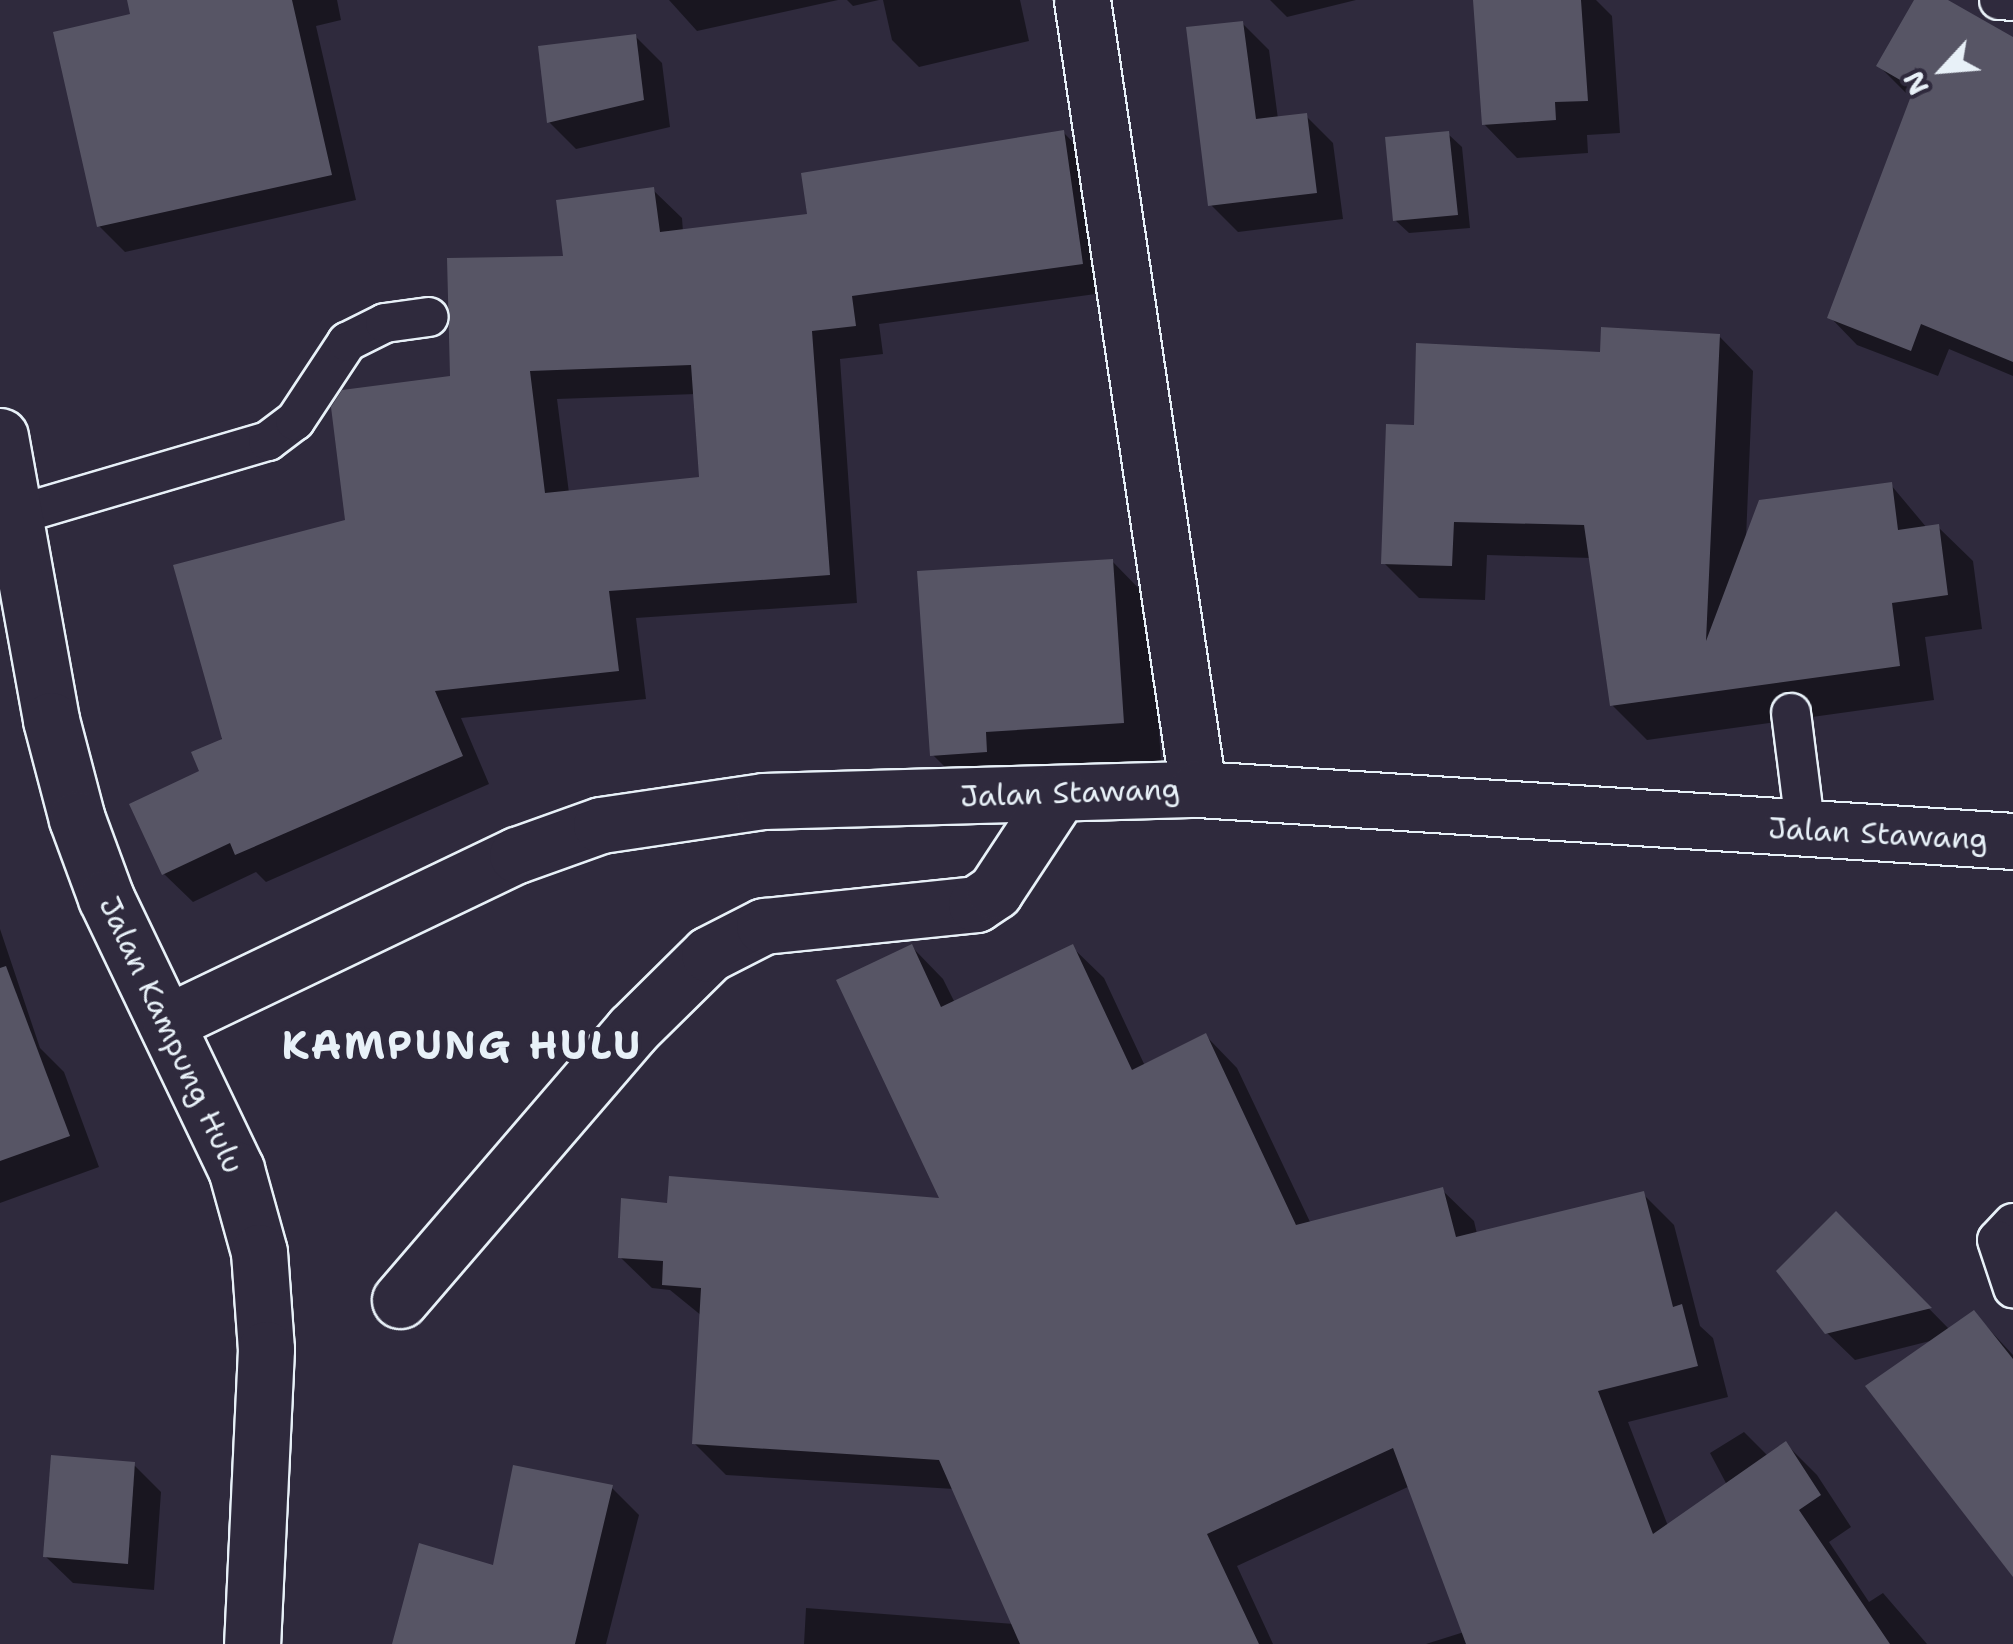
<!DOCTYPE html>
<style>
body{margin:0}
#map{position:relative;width:2013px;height:1644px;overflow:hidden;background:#2f2a3d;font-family:"Shantell Sans",sans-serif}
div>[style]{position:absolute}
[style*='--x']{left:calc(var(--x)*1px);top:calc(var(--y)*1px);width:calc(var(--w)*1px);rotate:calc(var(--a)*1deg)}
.shadow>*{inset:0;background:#0007}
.building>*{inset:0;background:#575565}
.roads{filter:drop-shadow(2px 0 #e8f1f8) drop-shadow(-2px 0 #e8f1f8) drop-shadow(0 2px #e8f1f8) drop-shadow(0 -2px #e8f1f8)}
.service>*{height:38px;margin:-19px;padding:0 19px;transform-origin:19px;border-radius:19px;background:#2f2a3d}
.minor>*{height:55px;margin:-27.5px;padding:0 27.5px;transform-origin:27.5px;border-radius:27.5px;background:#2f2a3d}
span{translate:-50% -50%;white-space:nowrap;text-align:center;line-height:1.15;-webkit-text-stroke:8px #2f2a3d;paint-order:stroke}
.street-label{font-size:30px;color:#e8f1f8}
.district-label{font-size:40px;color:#e8f1f8;font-weight:700;letter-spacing:2.5px}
.north{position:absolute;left:1893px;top:20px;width:100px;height:100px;-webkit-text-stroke:8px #2f2a3d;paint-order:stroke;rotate:244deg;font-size:28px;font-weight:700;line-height:40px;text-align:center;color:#e8f1f8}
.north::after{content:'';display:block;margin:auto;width:35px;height:45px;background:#e8f1f8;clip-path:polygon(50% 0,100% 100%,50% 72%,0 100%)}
</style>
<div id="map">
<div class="shadow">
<div style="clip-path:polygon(130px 0,337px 0,341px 20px,316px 26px,356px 200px,125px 252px,99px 226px,133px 16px)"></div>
<div style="clip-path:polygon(669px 0,838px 0,697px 31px)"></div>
<div style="clip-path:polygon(847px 0,879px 0,853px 6px)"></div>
<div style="clip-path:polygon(883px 0,1020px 0,1029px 41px,919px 67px,892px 40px)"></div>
<div style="clip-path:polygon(1270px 0,1356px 0,1287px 17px)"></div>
<div style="clip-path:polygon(1475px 0,1596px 0,1612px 16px,1620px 133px,1587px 135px,1588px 153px,1517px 158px,1484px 124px)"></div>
<div style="clip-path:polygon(1917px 0,1943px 0,2013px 45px,2013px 84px,1981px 135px,1906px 93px,1879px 66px)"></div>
<div style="clip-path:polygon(1242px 23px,1269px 50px,1278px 119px,1306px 116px,1333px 143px,1343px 219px,1238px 232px,1211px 205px)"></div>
<div style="clip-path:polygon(635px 36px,662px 63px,670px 127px,576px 149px,549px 122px)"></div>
<div style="clip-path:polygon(evenodd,1064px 133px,1092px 162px,1110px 292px,879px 324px,883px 354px,840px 359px,857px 603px,636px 618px,646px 699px,461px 718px,489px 784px,266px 882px,256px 872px,193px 902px,164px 874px,202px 772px,348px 522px,452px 378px,566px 258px,653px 190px,682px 218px,683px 232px,809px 216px,1064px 133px,696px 394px,702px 479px,569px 493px,557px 399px,696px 394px)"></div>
<div style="clip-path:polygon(1448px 134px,1462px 147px,1470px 228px,1409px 233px,1395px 220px)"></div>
<div style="clip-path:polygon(2013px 198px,2013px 376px,1949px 349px,1938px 376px,1857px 345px,1830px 317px)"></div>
<div style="clip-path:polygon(1719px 336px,1753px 371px,1746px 539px,1891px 485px,1927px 528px,1938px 527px,1973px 561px,1982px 629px,1925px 637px,1934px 700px,1647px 740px,1612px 705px,1591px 558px,1487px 555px,1485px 600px,1419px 598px,1384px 563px,1416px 428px,1602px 354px)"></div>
<div style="clip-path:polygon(1112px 561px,1150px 600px,1161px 761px,1024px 770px,971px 793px,933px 755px)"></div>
<div style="clip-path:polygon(0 929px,40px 1048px,64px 1072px,99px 1167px,0 1203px)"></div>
<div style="clip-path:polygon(912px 947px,943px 979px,955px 1003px,1072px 947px,1104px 978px,1145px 1066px,1206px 1036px,1237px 1068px,1311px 1224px,1442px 1190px,1474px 1221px,1477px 1234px,1643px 1194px,1674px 1225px,1700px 1326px,1713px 1338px,1728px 1397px,1628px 1422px,1668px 1526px,1727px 1485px,1710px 1453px,1744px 1432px,1768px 1456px,1786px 1444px,1817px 1475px,1851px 1527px,1829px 1542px,1869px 1602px,1883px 1593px,1927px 1644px,1426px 1644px,1464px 1632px,1410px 1486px,1237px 1566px,1273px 1644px,804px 1644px,806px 1608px,1014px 1624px,954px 1489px,726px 1475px,694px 1443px,702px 1316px,670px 1290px,652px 1288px,620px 1257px,669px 1206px,943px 1200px)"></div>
<div style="clip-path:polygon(1836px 1214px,1950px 1330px,1974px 1313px,2013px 1355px,2013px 1563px,1934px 1340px,1855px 1360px,1827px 1333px)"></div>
<div style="clip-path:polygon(134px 1465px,161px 1492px,154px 1590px,73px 1583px,45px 1556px)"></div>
<div style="clip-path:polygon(612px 1488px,639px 1515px,606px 1644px,394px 1644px)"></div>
</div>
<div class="building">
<div style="clip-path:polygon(127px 0,292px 0,332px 175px,97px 227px,53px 32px,130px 14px)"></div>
<div style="clip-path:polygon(1473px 0,1581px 0,1588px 101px,1555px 102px,1556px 120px,1482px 125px)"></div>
<div style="clip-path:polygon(1914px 0,1948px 0,2013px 37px,2013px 362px,1921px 324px,1911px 351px,1827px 318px,1914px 88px,1876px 66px)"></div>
<div style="clip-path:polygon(1243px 21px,1256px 119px,1307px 113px,1317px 193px,1208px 206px,1186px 27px)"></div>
<div style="clip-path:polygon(636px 34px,644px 100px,547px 123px,538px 46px)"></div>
<div style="clip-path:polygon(evenodd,1064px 130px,1083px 264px,852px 296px,856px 326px,812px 331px,830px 575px,609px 591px,619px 671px,435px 691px,463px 756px,235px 855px,230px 843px,162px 875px,129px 804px,199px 771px,191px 752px,222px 739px,173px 565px,345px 520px,331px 407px,342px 390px,450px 376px,447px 258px,563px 256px,556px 200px,654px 187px,660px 232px,807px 214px,801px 173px,1064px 130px,691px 365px,699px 477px,545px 493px,530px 371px,691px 365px)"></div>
<div style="clip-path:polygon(1449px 131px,1458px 215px,1393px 221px,1385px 137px)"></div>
<div style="clip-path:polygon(1601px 327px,1720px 334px,1706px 641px,1759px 500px,1892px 482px,1898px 530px,1939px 524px,1948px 595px,1892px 603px,1900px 666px,1610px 706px,1584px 525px,1454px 522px,1452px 566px,1381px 564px,1386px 424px,1414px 425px,1416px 343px,1600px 352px)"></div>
<div style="clip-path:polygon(1113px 559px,1124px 723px,986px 732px,987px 752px,930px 756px,917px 571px)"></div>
<div style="clip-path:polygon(912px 944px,941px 1007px,1073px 944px,1132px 1070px,1206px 1033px,1296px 1225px,1443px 1187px,1456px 1237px,1644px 1191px,1673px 1307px,1682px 1304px,1698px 1366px,1598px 1391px,1653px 1534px,1786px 1441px,1821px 1495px,1799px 1510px,1890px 1644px,1466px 1644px,1393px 1448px,1207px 1534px,1259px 1644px,1020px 1644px,939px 1460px,692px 1444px,701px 1288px,662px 1285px,663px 1261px,618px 1258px,621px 1198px,667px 1203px,669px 1176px,939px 1198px,836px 980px)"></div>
<div style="clip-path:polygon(6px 966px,70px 1136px,0 1161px,0 968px)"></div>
<div style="clip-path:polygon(1836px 1211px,1932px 1308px,1825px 1334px,1776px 1271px)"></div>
<div style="clip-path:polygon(1974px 1310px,2013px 1359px,2013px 1577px,1865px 1386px)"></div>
<div style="clip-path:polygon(51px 1455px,135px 1462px,128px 1564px,43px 1557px)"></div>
<div style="clip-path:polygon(513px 1465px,613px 1485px,575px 1644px,392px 1644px,419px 1543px,493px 1565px)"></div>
</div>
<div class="roads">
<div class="service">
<div style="--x:1999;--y:0;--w:14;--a:4"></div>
<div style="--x:13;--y:516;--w:266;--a:-16.4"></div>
<div style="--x:268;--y:441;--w:34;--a:-37"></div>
<div style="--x:295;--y:421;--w:95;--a:-56.6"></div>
<div style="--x:347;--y:342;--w:42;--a:-26.6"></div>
<div style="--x:385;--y:323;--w:44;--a:-7.8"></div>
<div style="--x:1791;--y:713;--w:119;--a:82.8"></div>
<div style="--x:2013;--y:1223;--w:23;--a:133"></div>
<div style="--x:1997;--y:1240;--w:51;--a:71.6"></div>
</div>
<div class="minor">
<div style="--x:1082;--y:0;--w:797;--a:81.64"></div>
<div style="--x:0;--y:436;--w:289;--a:79.8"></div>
<div style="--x:51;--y:720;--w:102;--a:75.3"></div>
<div style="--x:77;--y:819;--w:84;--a:69.8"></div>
<div style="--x:106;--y:898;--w:301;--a:64.4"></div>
<div style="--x:236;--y:1169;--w:86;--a:74.5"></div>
<div style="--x:259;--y:1252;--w:97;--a:85.9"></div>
<div style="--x:266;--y:1349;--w:295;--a:92.7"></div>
<div style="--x:170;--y:1021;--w:385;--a:-25.6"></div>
<div style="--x:517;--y:855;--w:89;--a:-19.7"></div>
<div style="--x:601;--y:825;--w:165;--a:-8.4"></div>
<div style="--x:764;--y:801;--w:434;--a:-1.6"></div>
<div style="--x:1198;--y:789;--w:817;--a:3.65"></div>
<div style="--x:400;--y:1300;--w:356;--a:-49.3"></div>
<div style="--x:632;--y:1030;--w:108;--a:-44.6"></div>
<div style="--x:709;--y:954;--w:62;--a:-27"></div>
<div style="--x:764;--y:926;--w:213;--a:-5.9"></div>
<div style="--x:976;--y:904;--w:23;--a:-34"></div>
<div style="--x:995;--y:891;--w:116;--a:-56.6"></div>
</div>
</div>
<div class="street-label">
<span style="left:1070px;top:793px;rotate:-2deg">Jalan Stawang</span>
<span style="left:1878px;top:834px;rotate:3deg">Jalan Stawang</span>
<span style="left:171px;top:1035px;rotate:65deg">Jalan Kampung Hulu</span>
</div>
<div class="district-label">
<span style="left:462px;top:1045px">KAMPUNG HULU</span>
</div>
<div class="north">N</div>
</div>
